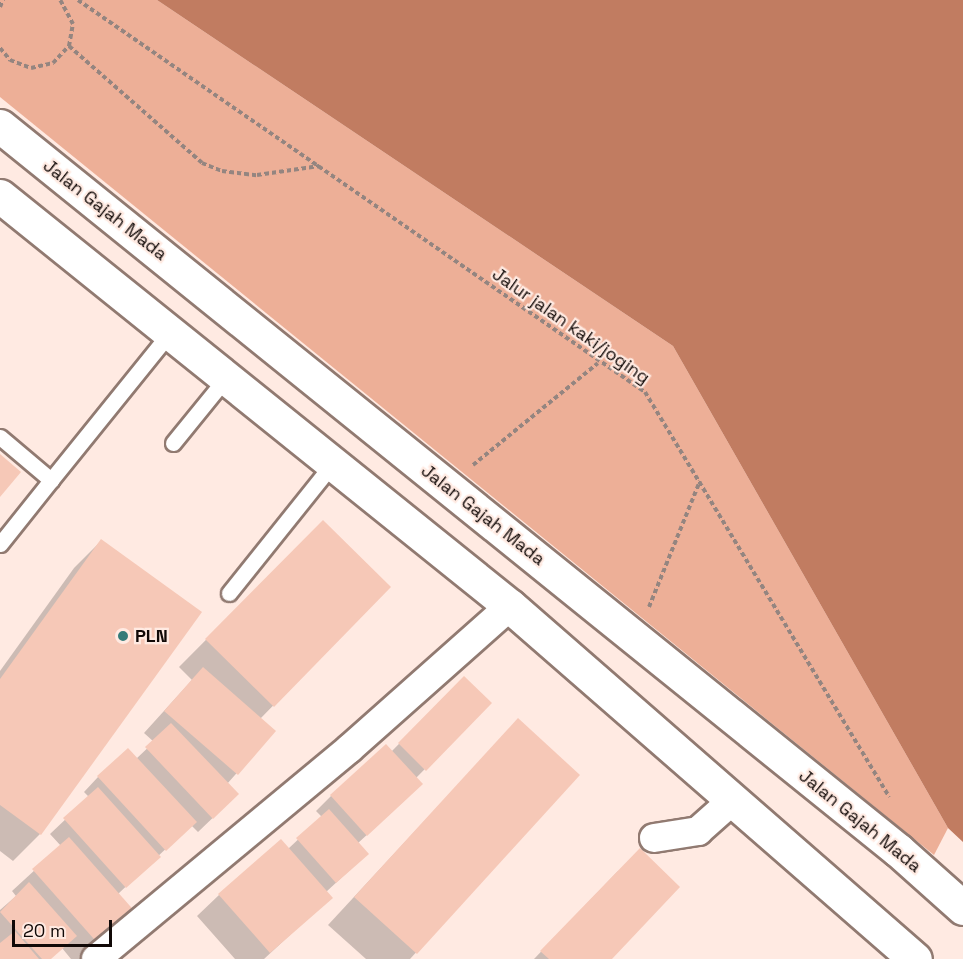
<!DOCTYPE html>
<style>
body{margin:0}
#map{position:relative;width:963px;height:959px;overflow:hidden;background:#ffeae2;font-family:"Space Grotesk",sans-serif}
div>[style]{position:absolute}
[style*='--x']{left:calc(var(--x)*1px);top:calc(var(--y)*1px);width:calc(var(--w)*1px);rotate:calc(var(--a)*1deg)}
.green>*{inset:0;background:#edaf97}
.water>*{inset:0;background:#c17c61}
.shadow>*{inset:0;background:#0003}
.building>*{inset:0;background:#f6c8b7}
.path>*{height:4px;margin-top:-2px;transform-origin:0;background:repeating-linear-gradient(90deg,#948580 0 4.5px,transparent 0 7.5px)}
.roads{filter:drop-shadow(2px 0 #917a71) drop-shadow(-2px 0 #917a71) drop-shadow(0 2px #917a71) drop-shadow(0 -2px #917a71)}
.lane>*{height:15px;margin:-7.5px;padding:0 7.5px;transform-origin:7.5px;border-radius:7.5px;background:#fff}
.street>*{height:28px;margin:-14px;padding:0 14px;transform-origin:14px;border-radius:14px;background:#fff}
.highway>*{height:33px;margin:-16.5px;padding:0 16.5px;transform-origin:16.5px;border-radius:16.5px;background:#fff}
.dots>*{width:16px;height:16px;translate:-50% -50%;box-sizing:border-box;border:3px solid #ffeae2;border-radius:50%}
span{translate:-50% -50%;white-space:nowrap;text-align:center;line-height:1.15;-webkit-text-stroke:4.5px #ffeae2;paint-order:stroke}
.street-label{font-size:18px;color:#110907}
.poi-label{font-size:18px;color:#110907;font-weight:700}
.left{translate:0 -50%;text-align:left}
.scale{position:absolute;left:12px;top:920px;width:100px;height:27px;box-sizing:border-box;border:3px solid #110907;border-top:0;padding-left:8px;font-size:18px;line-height:21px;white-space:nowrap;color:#110907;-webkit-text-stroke:4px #ffeae2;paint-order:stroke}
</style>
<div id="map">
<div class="green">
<div style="clip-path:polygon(0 0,157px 0,673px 346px,948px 828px,934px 855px,0 97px)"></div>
</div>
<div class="water">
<div style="clip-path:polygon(157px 0,963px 0,963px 842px,948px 828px,673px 346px)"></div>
</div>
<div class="shadow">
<div style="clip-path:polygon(323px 522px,389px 587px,260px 719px,274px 731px,227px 784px,222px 809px,198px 832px,191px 825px,118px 894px,88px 959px,71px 959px,62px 948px,50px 959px,0 959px,0 910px,16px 896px,12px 891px,61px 846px,50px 834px,89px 797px,84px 792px,98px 777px,136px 759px,154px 742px,144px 733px,192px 680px,179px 667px)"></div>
<div style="clip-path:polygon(101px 541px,40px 834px,13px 861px,0 851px,0 671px,74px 568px)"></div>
<div style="clip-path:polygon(464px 678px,490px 703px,416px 778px,407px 798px,357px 844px,352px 868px,326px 892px,331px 897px,264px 959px,235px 959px,197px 916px,219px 895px,288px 849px,322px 817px,316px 811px,331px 796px,386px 746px,391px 752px)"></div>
<div style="clip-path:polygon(518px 720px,578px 775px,410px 959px,366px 959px,328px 925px)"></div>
<div style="clip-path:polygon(618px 871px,610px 959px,534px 959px)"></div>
</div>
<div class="building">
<div style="clip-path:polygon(0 454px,21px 472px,0 497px)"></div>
<div style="clip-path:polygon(323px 520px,391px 587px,274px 707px,205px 639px)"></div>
<div style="clip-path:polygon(101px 539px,202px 612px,41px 835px,0 805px,0 679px)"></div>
<div style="clip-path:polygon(203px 667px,276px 731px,238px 775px,164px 711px)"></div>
<div style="clip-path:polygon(464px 676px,492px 703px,426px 771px,398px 743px)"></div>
<div style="clip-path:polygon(518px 718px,580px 775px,417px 954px,354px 897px)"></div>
<div style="clip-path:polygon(171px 723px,239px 794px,213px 819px,145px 747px)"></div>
<div style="clip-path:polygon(386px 744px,423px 784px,367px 836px,330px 795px)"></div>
<div style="clip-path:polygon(128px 748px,197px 822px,166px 851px,97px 776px)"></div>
<div style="clip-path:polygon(98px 787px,161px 857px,126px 888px,63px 818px)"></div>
<div style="clip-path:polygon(329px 809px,369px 854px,336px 883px,296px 838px)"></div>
<div style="clip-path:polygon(69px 837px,138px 915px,101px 947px,32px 869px)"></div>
<div style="clip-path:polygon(281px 839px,333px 898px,270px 953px,218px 894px)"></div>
<div style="clip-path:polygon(640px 848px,680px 887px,612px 959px,549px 959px,540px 951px)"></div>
<div style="clip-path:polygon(29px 882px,77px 936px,51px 959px,42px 959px,0 912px)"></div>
<div style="clip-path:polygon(15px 931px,39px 959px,0 959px,0 943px)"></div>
</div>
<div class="path">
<div style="--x:78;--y:0;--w:689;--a:34.66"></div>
<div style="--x:645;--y:392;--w:473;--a:58.9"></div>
<div style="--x:0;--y:7;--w:8;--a:-67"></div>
<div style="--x:69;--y:46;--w:177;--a:41.3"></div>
<div style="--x:202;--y:163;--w:22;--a:22"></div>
<div style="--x:222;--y:171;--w:35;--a:7"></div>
<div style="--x:257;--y:175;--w:63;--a:-8.3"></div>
<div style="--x:0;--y:48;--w:16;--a:50"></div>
<div style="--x:10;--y:60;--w:22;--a:21"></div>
<div style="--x:31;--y:68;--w:23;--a:-13"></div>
<div style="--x:53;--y:63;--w:23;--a:-47"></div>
<div style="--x:69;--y:46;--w:22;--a:-80"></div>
<div style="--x:73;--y:24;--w:27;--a:-118"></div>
<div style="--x:473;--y:465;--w:161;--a:-39.2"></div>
<div style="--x:649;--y:607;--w:136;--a:-68"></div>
</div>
<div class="roads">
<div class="lane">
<div style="--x:0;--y:437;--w:67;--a:40.1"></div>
<div style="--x:51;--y:480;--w:186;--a:-51.1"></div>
<div style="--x:173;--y:443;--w:82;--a:-50.9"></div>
<div style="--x:0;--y:544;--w:82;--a:-51.4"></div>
<div style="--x:229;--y:593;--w:168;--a:-51.3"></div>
</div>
<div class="street">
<div style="--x:654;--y:838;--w:45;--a:-9"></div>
<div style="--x:698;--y:831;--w:47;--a:-41.5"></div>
<div style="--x:96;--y:959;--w:329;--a:-39.7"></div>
<div style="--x:349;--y:749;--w:215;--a:-41.6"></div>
</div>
<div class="highway">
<div style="--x:0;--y:126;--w:1154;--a:38.88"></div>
<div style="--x:898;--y:850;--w:87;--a:41.7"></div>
<div style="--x:0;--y:196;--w:654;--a:38.8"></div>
<div style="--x:510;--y:606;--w:537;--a:41.08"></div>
</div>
</div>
<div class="dots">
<div style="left:123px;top:636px;background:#337b79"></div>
</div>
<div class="street-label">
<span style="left:105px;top:210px;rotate:38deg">Jalan Gajah Mada</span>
<span style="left:571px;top:326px;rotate:35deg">Jalur jalan kaki/joging</span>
<span style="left:483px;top:515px;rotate:38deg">Jalan Gajah Mada</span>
<span style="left:860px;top:821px;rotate:39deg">Jalan Gajah Mada</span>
</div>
<div class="poi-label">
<span class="left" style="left:135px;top:636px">PLN</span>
</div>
<div class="scale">20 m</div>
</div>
